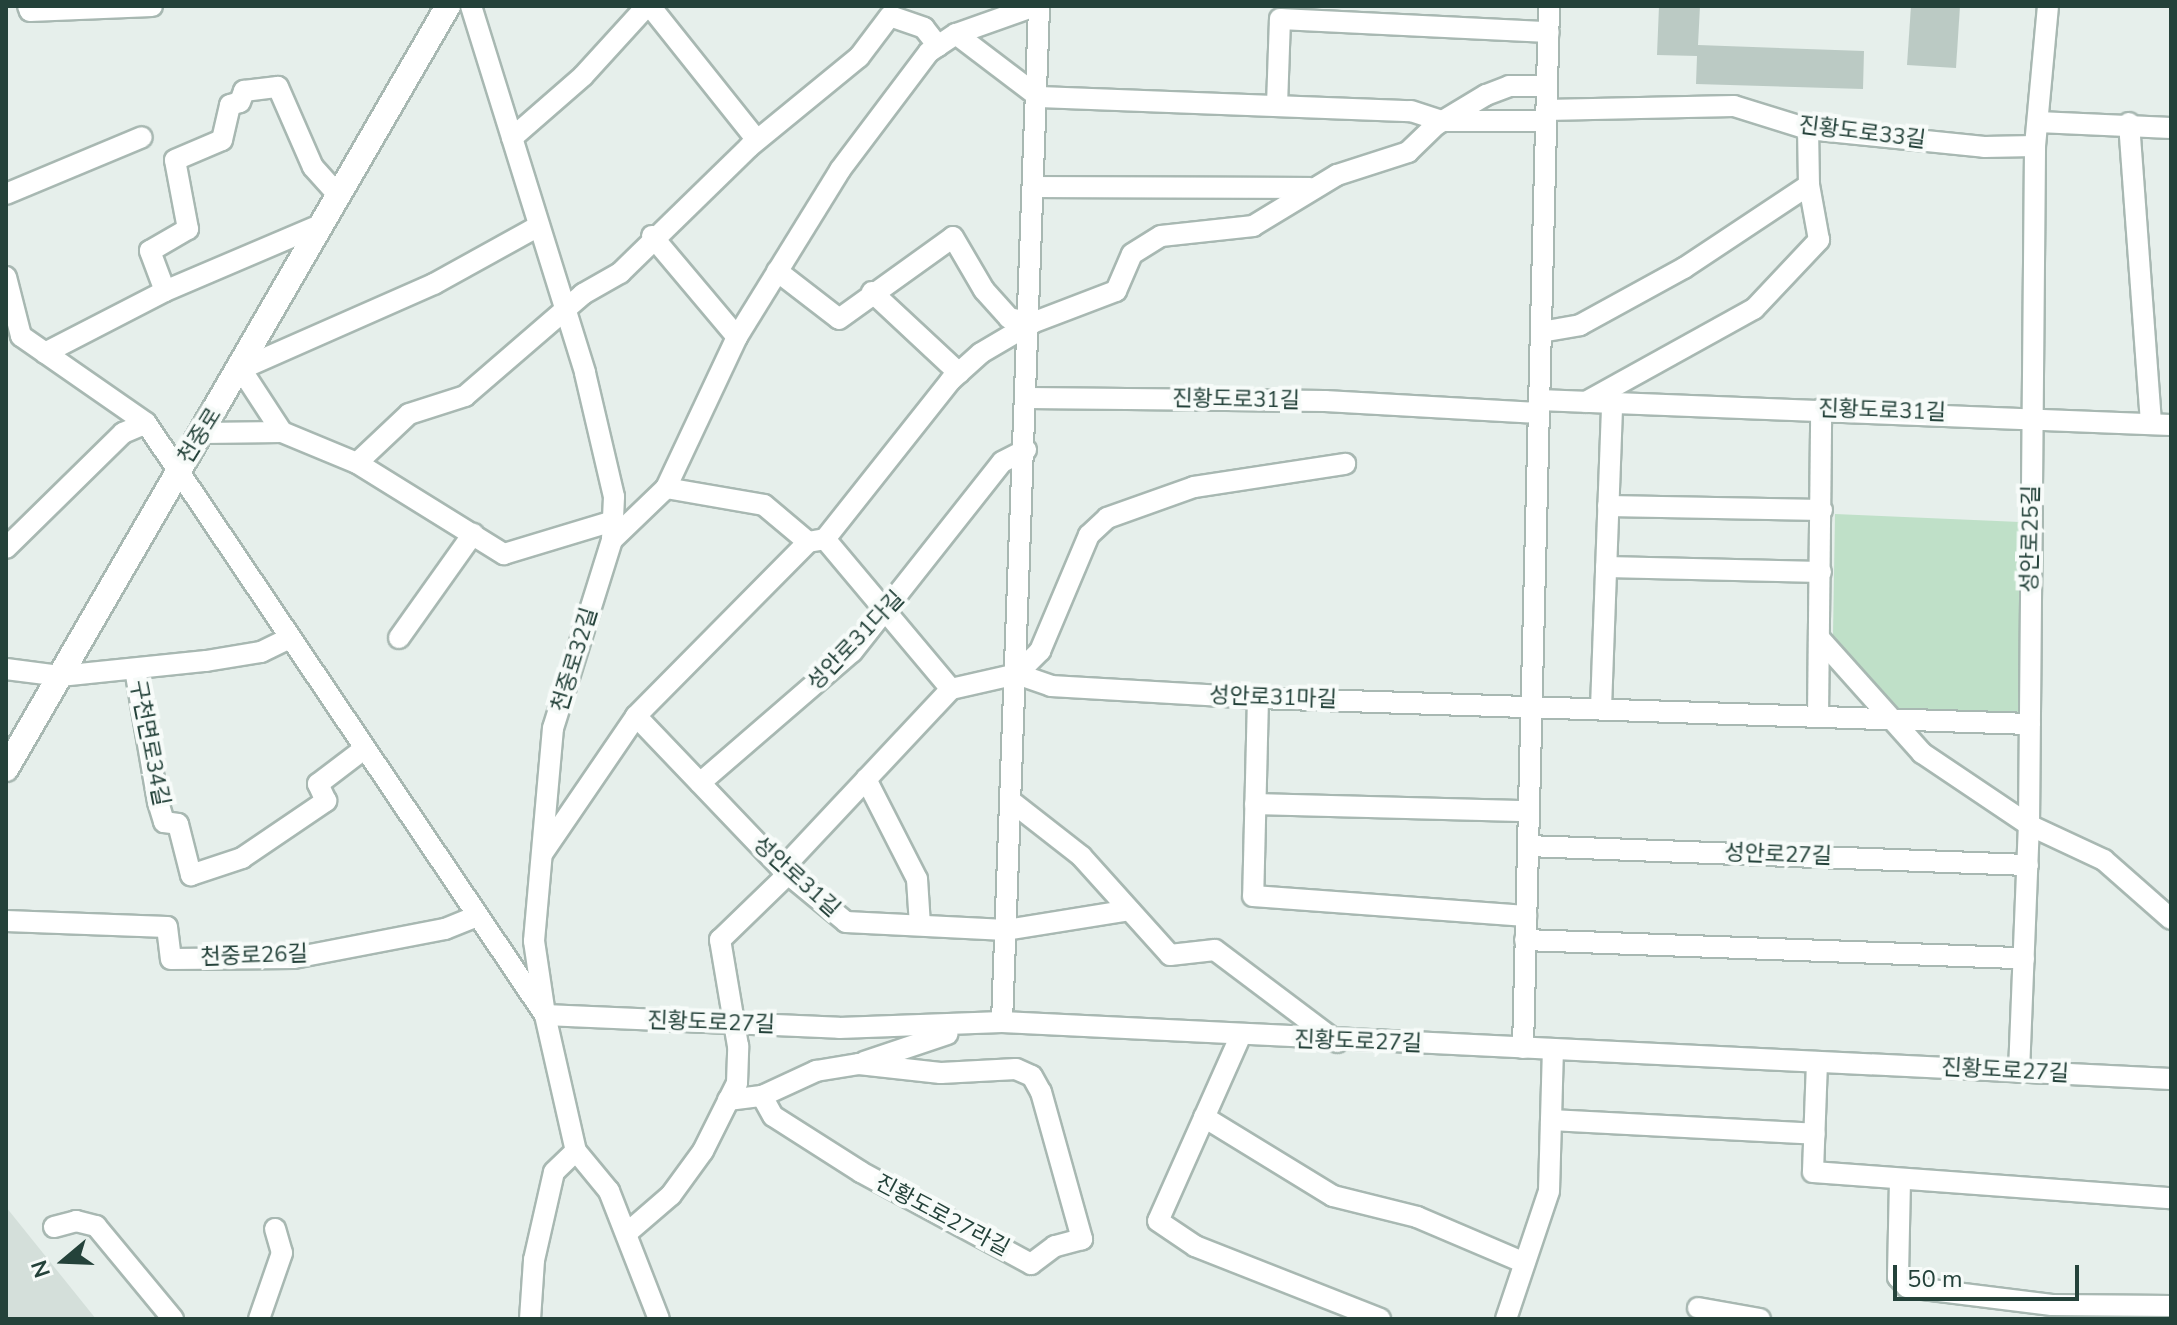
<!DOCTYPE html>
<meta charset="utf-8">
<style>
body{margin:0}
#map{position:relative;width:2177px;height:1325px;overflow:hidden;background:#e6efeb;font-family:"Nunito Sans","Noto Sans KR",sans-serif}
div>[style]{position:absolute}
[style*='--x']{left:calc(var(--x)*1px);top:calc(var(--y)*1px);width:calc(var(--w)*1px);rotate:calc(var(--a)*1deg)}
.built>*{inset:0;background:#d4dfda}
.green>*{inset:0;background:#bfe0c8}
.building>*{inset:0;background:#bbcac4}
.roads{filter:drop-shadow(2px 0 #a8b8b2) drop-shadow(-2px 0 #a8b8b2) drop-shadow(0 2px #a8b8b2) drop-shadow(0 -2px #a8b8b2)}
.street>*{height:20px;margin:-10px;padding:0 10px;transform-origin:10px;border-radius:10px;background:#fff}
.secondary>*{height:24px;margin:-12px;padding:0 12px;transform-origin:12px;border-radius:12px;background:#fff}
span{translate:-50% -50%;white-space:nowrap;text-align:center;line-height:1.15;-webkit-text-stroke:8px #f7fbf9;paint-order:stroke}
.street-label{font-size:22px;color:#24423a}
.frame{position:absolute;inset:0;border:8px solid #24423a;pointer-events:none}
.north{position:absolute;left:24px;top:1221px;width:80px;height:80px;-webkit-text-stroke:6px #f7fbf9;paint-order:stroke;rotate:251deg;font-size:22px;font-weight:700;line-height:32px;text-align:center;color:#24423a}
.north::after{content:'';display:block;margin:auto;width:28px;height:36px;background:#24423a;clip-path:polygon(50% 0,100% 100%,50% 72%,0 100%)}
.scale{position:absolute;left:1893px;top:1265px;width:186px;height:36px;box-sizing:border-box;border:4px solid #24423a;border-top:0;padding-left:10px;font-size:24px;line-height:28px;white-space:nowrap;color:#24423a;-webkit-text-stroke:6px #f7fbf9;paint-order:stroke}
</style>
<div id="map">
<div class="built">
<div style="clip-path:polygon(6px 1207px,96px 1319px,6px 1319px)"></div>
</div>
<div class="green">
<div style="clip-path:polygon(1835px 514px,2020px 522px,2020px 716px,1899px 711px,1833px 635px)"></div>
</div>
<div class="building">
<div style="clip-path:polygon(1659px 6px,1700px 6px,1698px 45px,1864px 51px,1863px 89px,1696px 84px,1697px 56px,1657px 55px)"></div>
<div style="clip-path:polygon(1911px 6px,1960px 6px,1956px 68px,1907px 65px)"></div>
</div>
<div class="roads">
<div class="street">
<div style="--x:28;--y:6;--w:5;--a:68"></div>
<div style="--x:30;--y:11;--w:122;--a:-2.3"></div>
<div style="--x:471;--y:6;--w:384;--a:72.7"></div>
<div style="--x:585;--y:373;--w:127;--a:76.8"></div>
<div style="--x:614;--y:497;--w:43;--a:92.7"></div>
<div style="--x:612;--y:540;--w:197;--a:107.4"></div>
<div style="--x:553;--y:728;--w:214;--a:95.1"></div>
<div style="--x:534;--y:941;--w:75;--a:81.5"></div>
<div style="--x:545;--y:1015;--w:294;--a:2.5"></div>
<div style="--x:839;--y:1028;--w:163;--a:-2.1"></div>
<div style="--x:1002;--y:1022;--w:1170;--a:2.79"></div>
<div style="--x:650;--y:6;--w:171;--a:51.4"></div>
<div style="--x:956;--y:34;--w:104;--a:37.2"></div>
<div style="--x:1039;--y:97;--w:372;--a:2.2"></div>
<div style="--x:1411;--y:111;--w:33;--a:18"></div>
<div style="--x:1442;--y:121;--w:104;--a:0"></div>
<div style="--x:1277;--y:105;--w:86;--a:-88"></div>
<div style="--x:1280;--y:19;--w:269;--a:2.8"></div>
<div style="--x:1546;--y:110;--w:188;--a:-1.2"></div>
<div style="--x:1734;--y:106;--w:77;--a:17.3"></div>
<div style="--x:1808;--y:129;--w:177;--a:5.8"></div>
<div style="--x:1984;--y:147;--w:51;--a:-1.1"></div>
<div style="--x:2038;--y:122;--w:133;--a:2.6"></div>
<div style="--x:2129;--y:123;--w:301;--a:85.8"></div>
<div style="--x:512;--y:138;--w:94;--a:-41.1"></div>
<div style="--x:583;--y:76;--w:95;--a:-47.6"></div>
<div style="--x:1038;--y:187;--w:272;--a:0.2"></div>
<div style="--x:6;--y:194;--w:147;--a:-22.7"></div>
<div style="--x:652;--y:236;--w:132;--a:49.9"></div>
<div style="--x:777;--y:271;--w:78;--a:37.7"></div>
<div style="--x:839;--y:319;--w:140;--a:-35.7"></div>
<div style="--x:953;--y:237;--w:61;--a:59.7"></div>
<div style="--x:984;--y:290;--w:38;--a:48"></div>
<div style="--x:1009;--y:318;--w:24;--a:12"></div>
<div style="--x:6;--y:277;--w:61;--a:75.7"></div>
<div style="--x:21;--y:336;--w:152;--a:34.8"></div>
<div style="--x:146;--y:423;--w:714;--a:56.02"></div>
<div style="--x:545;--y:1015;--w:139;--a:77.2"></div>
<div style="--x:576;--y:1151;--w:52;--a:50.5"></div>
<div style="--x:609;--y:1191;--w:137;--a:68.7"></div>
<div style="--x:165;--y:291;--w:43;--a:-110.6"></div>
<div style="--x:150;--y:251;--w:44;--a:-30.1"></div>
<div style="--x:188;--y:229;--w:70;--a:-100.7"></div>
<div style="--x:175;--y:160;--w:51;--a:-23.1"></div>
<div style="--x:222;--y:140;--w:36;--a:-77"></div>
<div style="--x:230;--y:105;--w:10;--a:-17"></div>
<div style="--x:240;--y:102;--w:12;--a:-70"></div>
<div style="--x:244;--y:91;--w:34;--a:-7"></div>
<div style="--x:278;--y:87;--w:87;--a:66.4"></div>
<div style="--x:313;--y:167;--w:38;--a:48"></div>
<div style="--x:872;--y:292;--w:119;--a:43"></div>
<div style="--x:1541;--y:332;--w:40;--a:-10"></div>
<div style="--x:1580;--y:325;--w:119;--a:-28.7"></div>
<div style="--x:1684;--y:268;--w:150;--a:-33.6"></div>
<div style="--x:1809;--y:185;--w:56;--a:-91"></div>
<div style="--x:45;--y:353;--w:135;--a:-27.3"></div>
<div style="--x:165;--y:291;--w:168;--a:-23.1"></div>
<div style="--x:1028;--y:398;--w:297;--a:0.6"></div>
<div style="--x:1325;--y:401;--w:214;--a:3.2"></div>
<div style="--x:1539;--y:400;--w:632;--a:2.27"></div>
<div style="--x:1586;--y:402;--w:192;--a:-29"></div>
<div style="--x:1754;--y:309;--w:95;--a:-46.7"></div>
<div style="--x:1819;--y:240;--w:56;--a:-100.3"></div>
<div style="--x:282;--y:432;--w:75;--a:-123.1"></div>
<div style="--x:241;--y:369;--w:211;--a:-23.8"></div>
<div style="--x:434;--y:284;--w:118;--a:-29"></div>
<div style="--x:202;--y:433;--w:80;--a:-0.7"></div>
<div style="--x:282;--y:432;--w:81;--a:22.5"></div>
<div style="--x:357;--y:463;--w:173;--a:31.8"></div>
<div style="--x:504;--y:554;--w:114;--a:-16.8"></div>
<div style="--x:357;--y:463;--w:71;--a:-43.3"></div>
<div style="--x:409;--y:414;--w:59;--a:-17.8"></div>
<div style="--x:465;--y:396;--w:156;--a:-40.8"></div>
<div style="--x:583;--y:294;--w:43;--a:-29.6"></div>
<div style="--x:620;--y:273;--w:180;--a:-44.3"></div>
<div style="--x:749;--y:147;--w:142;--a:-39.3"></div>
<div style="--x:859;--y:57;--w:51;--a:-52.9"></div>
<div style="--x:890;--y:16;--w:36;--a:19"></div>
<div style="--x:924;--y:28;--w:23;--a:52"></div>
<div style="--x:666;--y:488;--w:99;--a:9.8"></div>
<div style="--x:764;--y:505;--w:57;--a:40.1"></div>
<div style="--x:808;--y:542;--w:17;--a:-10"></div>
<div style="--x:825;--y:539;--w:203;--a:-51.6"></div>
<div style="--x:951;--y:380;--w:40;--a:-42"></div>
<div style="--x:981;--y:353;--w:59;--a:-30.5"></div>
<div style="--x:1032;--y:323;--w:90;--a:-20.9"></div>
<div style="--x:1116;--y:291;--w:40;--a:-66.6"></div>
<div style="--x:1132;--y:254;--w:34;--a:-32"></div>
<div style="--x:1161;--y:236;--w:93;--a:-6.2"></div>
<div style="--x:1253;--y:226;--w:98;--a:-31.3"></div>
<div style="--x:1337;--y:175;--w:75;--a:-17.9"></div>
<div style="--x:1408;--y:152;--w:39;--a:-44"></div>
<div style="--x:1436;--y:125;--w:58;--a:-31"></div>
<div style="--x:1486;--y:95;--w:25;--a:-21"></div>
<div style="--x:1509;--y:86;--w:38;--a:0"></div>
<div style="--x:1608;--y:506;--w:214;--a:1.1"></div>
<div style="--x:825;--y:539;--w:196;--a:50"></div>
<div style="--x:612;--y:540;--w:75;--a:-43.9"></div>
<div style="--x:666;--y:488;--w:167;--a:-64.8"></div>
<div style="--x:737;--y:337;--w:196;--a:-58.3"></div>
<div style="--x:840;--y:170;--w:148;--a:-53"></div>
<div style="--x:929;--y:52;--w:32;--a:-34"></div>
<div style="--x:956;--y:34;--w:84;--a:-19.5"></div>
<div style="--x:6;--y:548;--w:164;--a:-44.5"></div>
<div style="--x:123;--y:433;--w:25;--a:-23"></div>
<div style="--x:1606;--y:567;--w:215;--a:1.3"></div>
<div style="--x:399;--y:638;--w:128;--a:-54.6"></div>
<div style="--x:1821;--y:640;--w:152;--a:48.2"></div>
<div style="--x:1922;--y:753;--w:129;--a:33.9"></div>
<div style="--x:2029;--y:825;--w:83;--a:25"></div>
<div style="--x:2104;--y:860;--w:89;--a:41.4"></div>
<div style="--x:6;--y:669;--w:54;--a:7.4"></div>
<div style="--x:60;--y:676;--w:147;--a:-5.9"></div>
<div style="--x:206;--y:661;--w:56;--a:-9.3"></div>
<div style="--x:261;--y:652;--w:32;--a:-26"></div>
<div style="--x:135;--y:669;--w:135;--a:80.2"></div>
<div style="--x:158;--y:802;--w:21;--a:73"></div>
<div style="--x:164;--y:822;--w:14;--a:8"></div>
<div style="--x:178;--y:824;--w:53;--a:75.7"></div>
<div style="--x:191;--y:875;--w:54;--a:-18.4"></div>
<div style="--x:242;--y:858;--w:102;--a:-34.2"></div>
<div style="--x:326;--y:801;--w:19;--a:-115"></div>
<div style="--x:318;--y:784;--w:58;--a:-37.3"></div>
<div style="--x:1017;--y:674;--w:36;--a:19"></div>
<div style="--x:1051;--y:686;--w:207;--a:3.3"></div>
<div style="--x:1258;--y:698;--w:772;--a:1.93"></div>
<div style="--x:1017;--y:674;--w:33;--a:-45"></div>
<div style="--x:1040;--y:651;--w:126;--a:-67.1"></div>
<div style="--x:1089;--y:535;--w:25;--a:-43"></div>
<div style="--x:1107;--y:518;--w:92;--a:-19.6"></div>
<div style="--x:1194;--y:487;--w:153;--a:-8.7"></div>
<div style="--x:1258;--y:698;--w:198;--a:91.4"></div>
<div style="--x:1253;--y:896;--w:274;--a:4.2"></div>
<div style="--x:1601;--y:708;--w:305;--a:-87.9"></div>
<div style="--x:636;--y:716;--w:211;--a:46.3"></div>
<div style="--x:782;--y:869;--w:83;--a:39.6"></div>
<div style="--x:846;--y:922;--w:160;--a:2.9"></div>
<div style="--x:1006;--y:930;--w:125;--a:-9.2"></div>
<div style="--x:1818;--y:716;--w:307;--a:-89.4"></div>
<div style="--x:866;--y:779;--w:112;--a:63"></div>
<div style="--x:917;--y:879;--w:46;--a:86.3"></div>
<div style="--x:700;--y:783;--w:201;--a:-40.8"></div>
<div style="--x:852;--y:652;--w:242;--a:-51.7"></div>
<div style="--x:1002;--y:462;--w:27;--a:-27"></div>
<div style="--x:1012;--y:802;--w:88;--a:38"></div>
<div style="--x:1081;--y:856;--w:133;--a:48"></div>
<div style="--x:1170;--y:955;--w:45;--a:-6.3"></div>
<div style="--x:1215;--y:950;--w:153;--a:37"></div>
<div style="--x:1255;--y:804;--w:274;--a:1.5"></div>
<div style="--x:1528;--y:846;--w:500;--a:2.18"></div>
<div style="--x:542;--y:854;--w:167;--a:-55.7"></div>
<div style="--x:636;--y:716;--w:245;--a:-45.3"></div>
<div style="--x:782;--y:869;--w:247;--a:-46.8"></div>
<div style="--x:951;--y:689;--w:68;--a:-12.8"></div>
<div style="--x:6;--y:921;--w:161;--a:2.1"></div>
<div style="--x:167;--y:927;--w:32;--a:83"></div>
<div style="--x:171;--y:959;--w:123;--a:-0.5"></div>
<div style="--x:294;--y:958;--w:154;--a:-10.9"></div>
<div style="--x:445;--y:929;--w:35;--a:-22"></div>
<div style="--x:1525;--y:940;--w:499;--a:2.1"></div>
<div style="--x:1002;--y:1022;--w:1017;--a:-87.91"></div>
<div style="--x:1240;--y:1037;--w:201;--a:114"></div>
<div style="--x:1158;--y:1221;--w:45;--a:34"></div>
<div style="--x:1195;--y:1246;--w:199;--a:21.5"></div>
<div style="--x:1523;--y:1048;--w:1042;--a:-88.57"></div>
<div style="--x:864;--y:1062;--w:88;--a:-18.6"></div>
<div style="--x:1817;--y:1062;--w:110;--a:92.1"></div>
<div style="--x:1813;--y:1172;--w:359;--a:4.2"></div>
<div style="--x:2019;--y:1072;--w:247;--a:-87.7"></div>
<div style="--x:2029;--y:825;--w:679;--a:-89.49"></div>
<div style="--x:2035;--y:146;--w:141;--a:-84.7"></div>
<div style="--x:728;--y:1100;--w:34;--a:-7"></div>
<div style="--x:762;--y:1096;--w:60;--a:-24.8"></div>
<div style="--x:816;--y:1071;--w:44;--a:-9.2"></div>
<div style="--x:859;--y:1064;--w:82;--a:6.3"></div>
<div style="--x:941;--y:1073;--w:75;--a:-3.1"></div>
<div style="--x:1016;--y:1069;--w:17;--a:24"></div>
<div style="--x:1032;--y:1076;--w:18;--a:61"></div>
<div style="--x:1041;--y:1092;--w:153;--a:74.4"></div>
<div style="--x:1082;--y:1239;--w:28;--a:165"></div>
<div style="--x:1055;--y:1246;--w:30;--a:143"></div>
<div style="--x:1031;--y:1264;--w:193;--a:-151.6"></div>
<div style="--x:861;--y:1172;--w:104;--a:-147.5"></div>
<div style="--x:773;--y:1116;--w:23;--a:-119"></div>
<div style="--x:1204;--y:1117;--w:151;--a:31.5"></div>
<div style="--x:1333;--y:1196;--w:87;--a:14"></div>
<div style="--x:1417;--y:1217;--w:117;--a:23.1"></div>
<div style="--x:1551;--y:1120;--w:264;--a:3"></div>
<div style="--x:1900;--y:1180;--w:97;--a:91.2"></div>
<div style="--x:1898;--y:1277;--w:13;--a:48"></div>
<div style="--x:1907;--y:1287;--w:146;--a:7.1"></div>
<div style="--x:2052;--y:1305;--w:119;--a:0.5"></div>
<div style="--x:54;--y:1227;--w:23;--a:-15"></div>
<div style="--x:76;--y:1221;--w:21;--a:14"></div>
<div style="--x:96;--y:1226;--w:121;--a:50.4"></div>
<div style="--x:627;--y:1233;--w:58;--a:-40.8"></div>
<div style="--x:671;--y:1195;--w:54;--a:-54"></div>
<div style="--x:703;--y:1151;--w:76;--a:-63.4"></div>
<div style="--x:737;--y:1083;--w:37;--a:-88"></div>
<div style="--x:738;--y:1046;--w:108;--a:-99.6"></div>
<div style="--x:720;--y:940;--w:95;--a:-44.1"></div>
<div style="--x:1698;--y:1308;--w:63;--a:10.1"></div>
<div style="--x:259;--y:1319;--w:70;--a:-70.8"></div>
<div style="--x:282;--y:1253;--w:25;--a:-106"></div>
<div style="--x:530;--y:1319;--w:59;--a:-86.1"></div>
<div style="--x:534;--y:1260;--w:90;--a:-77.2"></div>
<div style="--x:554;--y:1172;--w:30;--a:-44"></div>
<div style="--x:1506;--y:1319;--w:135;--a:-71.4"></div>
<div style="--x:1549;--y:1191;--w:142;--a:-88.4"></div>
</div>
<div class="secondary">
<div style="--x:6;--y:769;--w:882;--a:-59.92"></div>
</div>
</div>
<div class="street-label">
<span style="left:1862px;top:133px;rotate:7deg">진황도로33길</span>
<span style="left:1236px;top:400px;rotate:1deg">진황도로31길</span>
<span style="left:1882px;top:411px;rotate:2deg">진황도로31길</span>
<span style="left:200px;top:436px;rotate:-58deg">천중로</span>
<span style="left:2031px;top:539px;rotate:-89deg">성안로25길</span>
<span style="left:856px;top:641px;rotate:-46deg">성안로31다길</span>
<span style="left:575px;top:660px;rotate:-73deg">천중로32길</span>
<span style="left:1273px;top:698px;rotate:2deg">성안로31마길</span>
<span style="left:149px;top:743px;rotate:79deg">구천면로34길</span>
<span style="left:1778px;top:855px;rotate:2deg">성안로27길</span>
<span style="left:796px;top:877px;rotate:42deg">성안로31길</span>
<span style="left:254px;top:956px;rotate:-2deg">천중로26길</span>
<span style="left:711px;top:1023px;rotate:2deg">진황도로27길</span>
<span style="left:1358px;top:1042px;rotate:2deg">진황도로27길</span>
<span style="left:2005px;top:1071px;rotate:3deg">진황도로27길</span>
<span style="left:942px;top:1216px;rotate:28deg">진황도로27라길</span>
</div>
<div class="frame"></div>
<div class="north">N</div>
<div class="scale">50 m</div>
</div>
